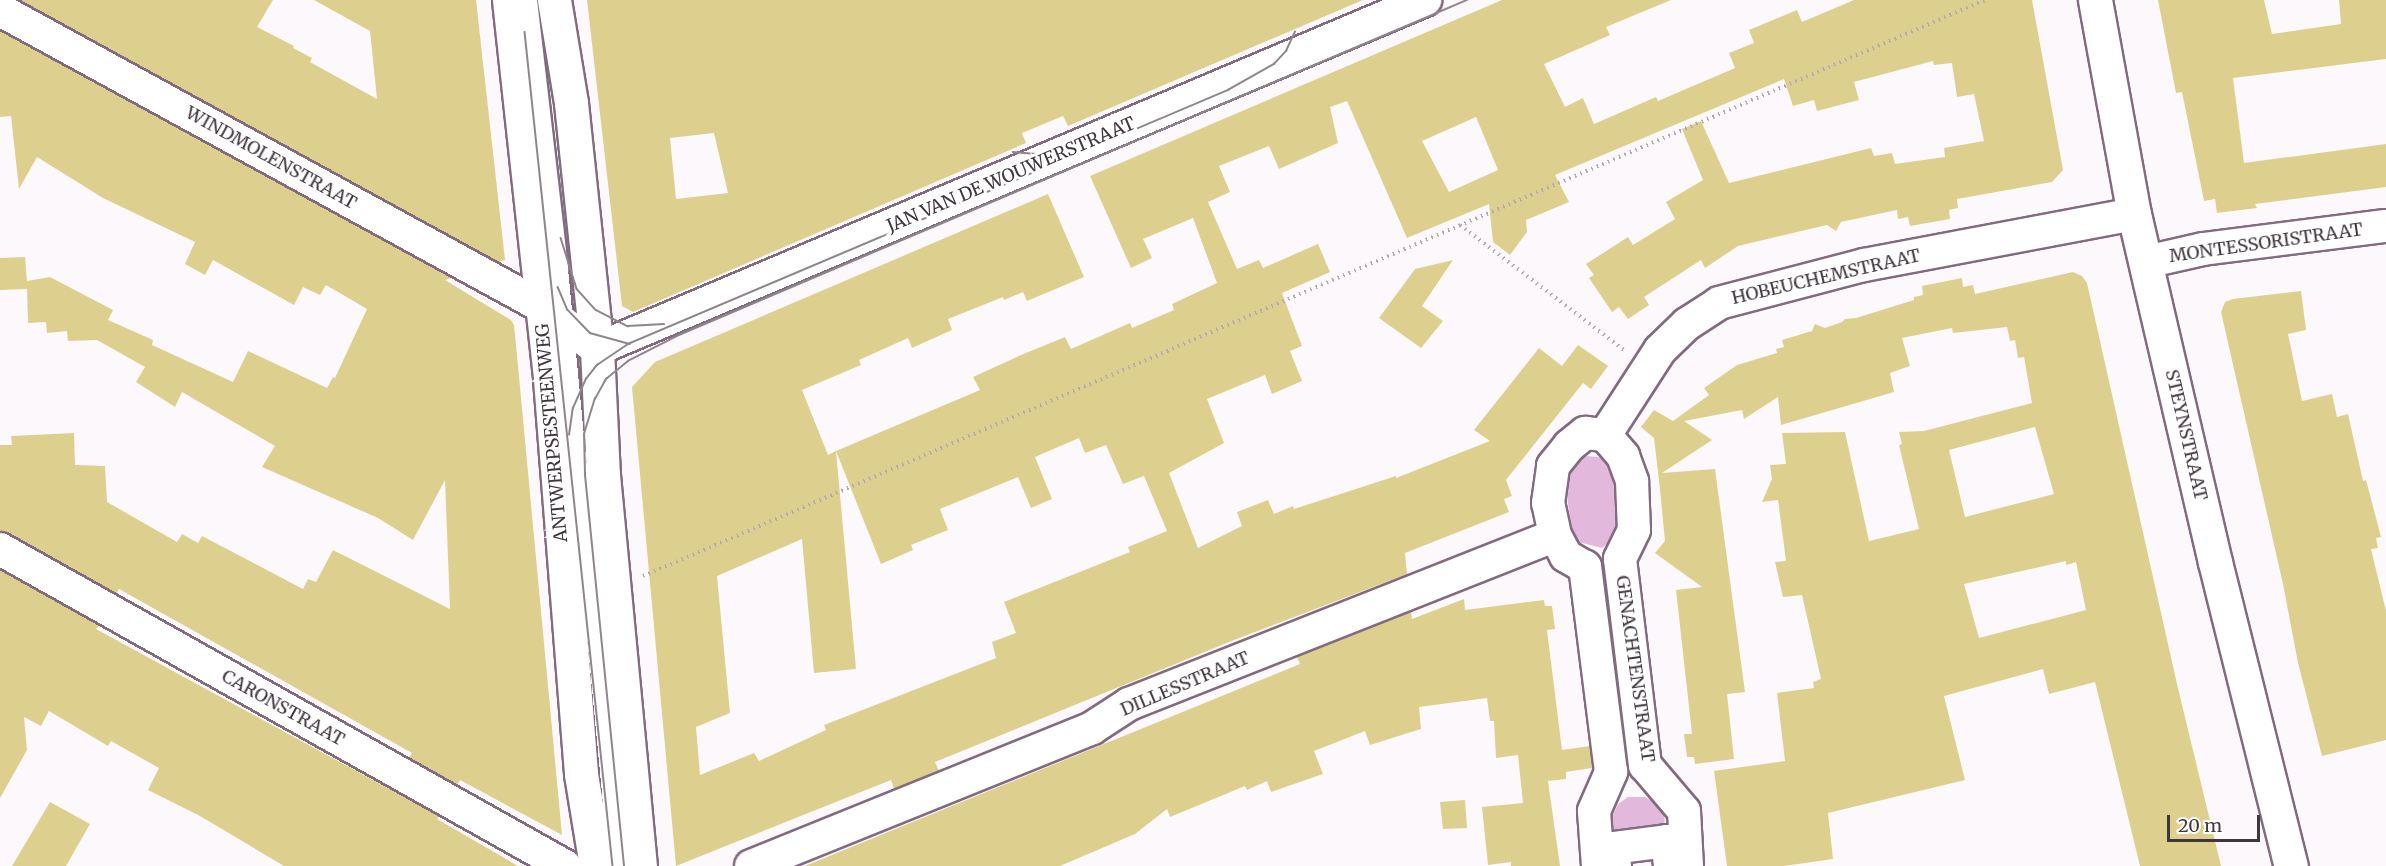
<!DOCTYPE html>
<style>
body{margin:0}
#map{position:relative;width:2386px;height:866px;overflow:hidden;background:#fdf8fc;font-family:Merriweather,serif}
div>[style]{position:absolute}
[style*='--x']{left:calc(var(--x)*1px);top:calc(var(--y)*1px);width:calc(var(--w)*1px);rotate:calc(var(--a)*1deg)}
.green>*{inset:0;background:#e3b8dd}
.building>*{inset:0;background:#ddd08e}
.path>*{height:4px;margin-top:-2px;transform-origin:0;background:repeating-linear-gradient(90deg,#b1aab0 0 1.5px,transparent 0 6px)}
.roads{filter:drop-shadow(2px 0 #826b7f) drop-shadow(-2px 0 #826b7f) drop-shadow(0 2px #826b7f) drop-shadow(0 -2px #826b7f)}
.lane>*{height:16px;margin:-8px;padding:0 8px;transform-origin:8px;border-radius:8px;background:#fff}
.street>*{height:32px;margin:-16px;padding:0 16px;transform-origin:16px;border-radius:16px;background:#fff}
.secondary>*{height:33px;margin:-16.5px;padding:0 16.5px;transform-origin:16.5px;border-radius:16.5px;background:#fff}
.tram>*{height:1.5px;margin:-0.75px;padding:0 0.75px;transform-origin:0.75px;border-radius:0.75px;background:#8e868c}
span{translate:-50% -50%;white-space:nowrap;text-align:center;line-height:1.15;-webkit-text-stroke:6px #fff;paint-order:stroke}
.street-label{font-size:18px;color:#40363e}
.scale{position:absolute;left:2167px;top:815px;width:93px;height:27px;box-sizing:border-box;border:3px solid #40363e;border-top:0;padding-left:8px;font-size:18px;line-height:21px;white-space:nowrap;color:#40363e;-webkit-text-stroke:4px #fff;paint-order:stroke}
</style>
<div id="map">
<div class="green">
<div style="clip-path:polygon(1585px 456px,1598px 457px,1609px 463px,1615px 473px,1621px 521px,1612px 540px,1602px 548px,1578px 542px,1572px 533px,1565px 481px,1574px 460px)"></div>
<div style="clip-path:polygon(1609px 574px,1633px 762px,1628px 764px,1624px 762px,1601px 578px)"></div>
<div style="clip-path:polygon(1628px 797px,1645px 797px,1656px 803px,1664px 816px,1667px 841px,1613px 848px,1611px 819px,1618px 804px)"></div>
</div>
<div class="building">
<div style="clip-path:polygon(19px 0,273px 0,257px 27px,294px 46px,293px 48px,312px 58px,310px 62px,377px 99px,370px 31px,314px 0,476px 0,505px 260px,498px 262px)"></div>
<div style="clip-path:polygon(evenodd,587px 0,1363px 0,1068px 126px,1063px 116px,1022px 133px,1026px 143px,633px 312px,622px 306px,587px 0,714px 133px,728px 193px,676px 199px,670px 138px,714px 133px)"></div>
<div style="clip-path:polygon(evenodd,1502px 0,1671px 0,1606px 27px,1610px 35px,1544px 64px,1565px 107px,1583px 98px,1594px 124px,1656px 97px,1658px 101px,1735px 68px,1729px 53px,1754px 43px,1749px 30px,1797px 10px,1802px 22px,1854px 0,2032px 0,2063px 170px,2052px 182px,1957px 199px,1958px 208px,1949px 210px,1950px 219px,1910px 226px,1908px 217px,1898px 219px,1897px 210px,1841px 222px,1836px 231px,1827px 225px,1738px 246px,1705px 268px,1701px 260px,1644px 297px,1649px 305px,1628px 319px,1619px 307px,1612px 312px,1589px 278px,1594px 275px,1586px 264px,1628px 237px,1633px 245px,1675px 219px,1666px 202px,1703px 180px,1682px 129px,1701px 121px,1729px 183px,1871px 148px,1874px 156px,1892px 153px,1895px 164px,1945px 157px,1944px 148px,1984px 141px,1974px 94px,1957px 97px,1952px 63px,1934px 65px,1933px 61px,1854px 82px,1859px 100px,1817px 111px,1814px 100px,1793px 106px,1784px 79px,1555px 175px,1569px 202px,1526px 220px,1527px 232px,1510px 255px,1493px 242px,1489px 204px,1407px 238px,1347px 101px,1330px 107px,1338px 143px,1279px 169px,1269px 146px,1219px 166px,1230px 192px,1208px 202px,1237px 269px,1259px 260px,1263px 268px,1318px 244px,1330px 272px,1282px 293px,1302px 346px,1290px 351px,1302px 381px,1272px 394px,1265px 375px,1207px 399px,1224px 443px,1169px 473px,1198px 548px,1242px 526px,1237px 512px,1268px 500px,1274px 514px,1293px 506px,1294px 509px,1396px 476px,1396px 478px,1490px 441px,1474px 430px,1539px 348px,1562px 366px,1578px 345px,1608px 366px,1591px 389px,1583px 383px,1506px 480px,1512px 496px,1504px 499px,1509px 512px,1405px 553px,1407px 574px,1234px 640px,935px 762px,939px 771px,894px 789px,891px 780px,676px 866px,632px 387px,655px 362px,1048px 194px,1084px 277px,1027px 301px,1023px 292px,1004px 300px,1003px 297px,948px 319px,952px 330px,912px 348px,908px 338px,859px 360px,861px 365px,802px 390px,828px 455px,836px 451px,856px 669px,814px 673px,802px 539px,717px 576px,730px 713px,696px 727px,700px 775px,754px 753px,759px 761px,826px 730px,824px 725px,996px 658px,992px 642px,1016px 633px,1004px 602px,1130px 552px,1128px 547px,1167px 531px,1144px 476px,1123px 484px,1106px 445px,1085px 453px,1079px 438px,1035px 457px,1052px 499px,1031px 508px,1018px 477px,940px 509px,948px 530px,911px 545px,913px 550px,881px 564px,836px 451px,980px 390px,973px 377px,1021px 355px,1065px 337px,1071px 349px,1130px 323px,1132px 328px,1174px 310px,1172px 304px,1217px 283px,1193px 218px,1143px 239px,1152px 258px,1131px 268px,1090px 176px,1502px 0,1476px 117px,1498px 170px,1449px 192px,1422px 141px,1476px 117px)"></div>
<div style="clip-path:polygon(2158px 0,2264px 0,2272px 34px,2341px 24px,2339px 0,2386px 0,2386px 59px,2233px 78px,2244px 163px,2386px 144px,2386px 187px,2255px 204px,2257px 208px,2217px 213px,2215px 199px,2204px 201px,2182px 92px,2176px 93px)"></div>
<div style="clip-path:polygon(0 31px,452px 278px,445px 280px,511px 320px,514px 325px,517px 355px,562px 835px,460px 780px,457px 785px,409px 758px,412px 753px,119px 589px,116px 594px,9px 533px,0 531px,0 445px,12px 445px,11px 436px,74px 433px,75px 465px,105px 466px,107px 502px,177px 542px,182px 534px,198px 543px,202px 536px,303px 589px,308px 579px,316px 582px,333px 550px,450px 609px,445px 480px,413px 540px,378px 518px,262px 467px,275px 446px,182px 392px,175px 407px,136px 382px,145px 367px,97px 340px,68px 341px,67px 331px,47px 333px,46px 322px,28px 323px,27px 289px,0 290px,0 258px,25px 257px,27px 281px,50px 277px,113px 310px,108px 320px,153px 340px,152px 345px,233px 382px,248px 351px,327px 388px,333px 377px,335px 378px,367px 309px,326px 285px,320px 295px,303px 287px,294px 305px,213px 260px,205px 275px,185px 264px,195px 242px,103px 198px,37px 157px,19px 189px,11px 116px,0 117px)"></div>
<div style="clip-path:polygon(1453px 260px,1422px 306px,1443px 321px,1421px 348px,1379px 318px,1415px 269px)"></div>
<div style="clip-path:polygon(evenodd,2073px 272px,2082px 276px,2087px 283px,2177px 684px,2221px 866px,2140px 866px,2095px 682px,2049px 694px,2043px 669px,1944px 696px,1965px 780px,1828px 813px,1833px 859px,1784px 866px,1727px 866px,1714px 771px,1785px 761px,1777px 693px,1814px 688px,1813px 682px,1821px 679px,1802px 595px,1783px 597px,1775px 562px,1786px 561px,1778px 500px,1762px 502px,1772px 479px,1770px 465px,1786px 464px,1782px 433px,1845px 432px,1869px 541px,1919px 529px,1899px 445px,1902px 444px,1899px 432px,1924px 431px,2032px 403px,2024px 357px,2018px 358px,2015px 340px,2010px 341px,2007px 327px,1953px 333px,1952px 328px,1902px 338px,1910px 366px,1890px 373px,1894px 392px,1781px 425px,1778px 397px,1744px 419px,1742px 410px,1684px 421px,1712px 440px,1662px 473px,1715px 469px,1745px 692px,1727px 694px,1734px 759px,1695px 764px,1694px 757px,1687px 757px,1684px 734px,1692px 734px,1676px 590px,1702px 587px,1655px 553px,1665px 541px,1660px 489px,1654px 438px,1641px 427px,1654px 410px,1673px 421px,1709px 395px,1704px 388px,1737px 365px,1777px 353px,1776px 349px,1784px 347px,1782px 340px,1812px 331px,1815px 324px,1825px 328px,1842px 322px,1845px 319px,1856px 318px,1914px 300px,1914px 297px,1923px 295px,1922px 286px,1962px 278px,1963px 287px,1973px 285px,1975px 294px,2073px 272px,2035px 427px,2054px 494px,1965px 517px,1949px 450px,2035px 427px,2073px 272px,2066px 561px,2066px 565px,2076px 562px,2086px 610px,1979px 638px,1964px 584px,2066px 561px)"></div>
<div style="clip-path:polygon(2301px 291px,2306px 330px,2288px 334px,2302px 401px,2332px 394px,2337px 417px,2348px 414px,2363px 481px,2366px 480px,2381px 537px,2376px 538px,2378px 548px,2371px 549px,2386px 611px,2386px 740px,2322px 756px,2298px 663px,2283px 584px,2221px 312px,2225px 302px,2233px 299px)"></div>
<div style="clip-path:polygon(0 570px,99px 625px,96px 629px,439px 816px,437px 819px,518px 866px,284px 866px,200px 816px,148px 790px,159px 768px,111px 741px,108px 746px,49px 711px,41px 726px,24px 717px,27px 750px,0 798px)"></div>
<div style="clip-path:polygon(1464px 599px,1465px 610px,1544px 600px,1545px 606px,1552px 606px,1555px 629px,1547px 630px,1562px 750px,1590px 746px,1592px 768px,1566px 772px,1566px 779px,1548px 781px,1560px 866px,1511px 866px,1511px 862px,1488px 865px,1482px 807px,1523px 803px,1518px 755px,1496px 758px,1494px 721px,1490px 721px,1487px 698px,1419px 707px,1421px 729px,1370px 745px,1365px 731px,1314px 751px,1323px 774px,1271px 792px,1267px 781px,1247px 790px,1245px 786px,1170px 817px,1167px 809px,1135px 834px,1060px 866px,805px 866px,1300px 664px,1297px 657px,1411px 612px,1412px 619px)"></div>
<div style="clip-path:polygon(1465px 800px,1467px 828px,1443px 829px,1440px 802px)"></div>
<div style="clip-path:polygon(50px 802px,90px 824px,66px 866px,12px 866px)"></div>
</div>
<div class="path">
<div style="--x:1460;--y:225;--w:206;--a:37.3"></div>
<div style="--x:643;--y:576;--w:1460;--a:-23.23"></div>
</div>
<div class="roads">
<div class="lane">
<div style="--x:529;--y:0;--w:271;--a:83.4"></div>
<div style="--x:560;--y:269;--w:600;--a:84.55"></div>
</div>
<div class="street">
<div style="--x:0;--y:10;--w:617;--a:28.68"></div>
<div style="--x:541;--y:306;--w:71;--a:37.5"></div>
<div style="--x:597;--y:349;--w:899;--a:-22.86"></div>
<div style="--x:2146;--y:262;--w:58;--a:-12.8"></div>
<div style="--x:2203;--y:249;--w:184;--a:-7.2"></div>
<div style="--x:1605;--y:435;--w:101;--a:-57.1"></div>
<div style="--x:1660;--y:350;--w:37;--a:-44"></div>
<div style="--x:1687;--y:324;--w:38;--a:-33"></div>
<div style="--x:1719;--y:303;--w:150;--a:-14.7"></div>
<div style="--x:1864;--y:265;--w:275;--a:-10.7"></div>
<div style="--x:1605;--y:435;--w:28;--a:49"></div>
<div style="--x:1623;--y:456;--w:27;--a:70"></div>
<div style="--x:1632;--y:481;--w:49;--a:87.7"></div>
<div style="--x:1634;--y:530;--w:32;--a:116"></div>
<div style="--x:1620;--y:559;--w:208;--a:83.1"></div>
<div style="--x:1645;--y:765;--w:60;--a:49.7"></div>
<div style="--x:1684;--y:811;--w:55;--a:86.9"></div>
<div style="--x:0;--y:549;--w:648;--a:29.3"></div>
<div style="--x:751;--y:866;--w:368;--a:-22"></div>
<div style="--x:1092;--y:728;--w:44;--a:-33"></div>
<div style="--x:1129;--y:704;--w:458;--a:-21.6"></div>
<div style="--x:1598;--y:866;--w:55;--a:-94.2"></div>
<div style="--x:1594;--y:811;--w:43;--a:-66.4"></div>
<div style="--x:1611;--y:772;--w:207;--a:-97.2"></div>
<div style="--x:1585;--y:567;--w:22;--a:-150"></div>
<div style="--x:1566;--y:556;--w:24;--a:-118"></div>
<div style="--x:1555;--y:535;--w:33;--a:-102"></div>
<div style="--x:1548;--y:503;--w:37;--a:-82"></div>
<div style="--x:1553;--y:466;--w:26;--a:-51"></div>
<div style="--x:1569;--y:446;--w:21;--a:-39"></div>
<div style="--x:1585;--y:433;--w:20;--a:6"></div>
<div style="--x:1615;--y:866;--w:18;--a:-96"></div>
<div style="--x:1613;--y:848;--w:54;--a:-7.4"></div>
<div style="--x:1667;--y:841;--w:25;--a:83"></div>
</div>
<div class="secondary">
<div style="--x:509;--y:0;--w:381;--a:83.8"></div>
<div style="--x:550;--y:379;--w:396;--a:85.5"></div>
<div style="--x:581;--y:774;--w:93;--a:80.7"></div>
<div style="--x:554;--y:0;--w:104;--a:80.6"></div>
<div style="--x:571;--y:103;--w:247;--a:84"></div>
<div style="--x:597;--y:349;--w:126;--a:87.3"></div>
<div style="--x:603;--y:475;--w:393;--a:84.6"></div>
<div style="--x:2095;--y:0;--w:218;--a:79.7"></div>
<div style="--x:2134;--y:214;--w:357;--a:76.9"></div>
<div style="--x:2215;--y:562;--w:313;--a:76"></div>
</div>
</div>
<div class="tram">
<div style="--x:525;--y:32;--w:839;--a:83.98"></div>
<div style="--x:1013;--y:152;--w:23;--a:5"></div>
<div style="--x:1036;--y:154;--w:47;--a:-9.9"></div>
<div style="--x:561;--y:238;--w:53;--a:72.6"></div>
<div style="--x:577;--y:289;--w:28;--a:48"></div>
<div style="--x:596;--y:310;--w:36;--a:27"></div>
<div style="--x:628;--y:326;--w:36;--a:-3"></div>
<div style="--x:558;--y:287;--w:25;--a:67"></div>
<div style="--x:568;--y:310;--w:32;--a:46"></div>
<div style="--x:590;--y:333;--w:41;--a:15.4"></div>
<div style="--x:569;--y:435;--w:27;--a:-82"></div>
<div style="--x:573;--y:408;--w:32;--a:-66"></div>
<div style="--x:586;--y:379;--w:18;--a:-52"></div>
<div style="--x:597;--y:365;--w:37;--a:-34"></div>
<div style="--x:628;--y:344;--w:652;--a:-22.94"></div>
<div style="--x:1228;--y:90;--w:53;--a:-29.5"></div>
<div style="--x:1274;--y:64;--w:18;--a:-47"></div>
<div style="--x:1286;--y:51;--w:21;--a:-65"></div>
<div style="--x:624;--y:866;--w:394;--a:-95.7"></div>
<div style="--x:585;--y:474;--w:40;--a:-91.4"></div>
<div style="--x:584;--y:434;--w:37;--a:-73"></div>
<div style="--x:595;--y:399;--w:23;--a:-61"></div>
<div style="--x:606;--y:379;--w:28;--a:-39"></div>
<div style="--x:628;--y:361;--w:57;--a:-27"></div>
<div style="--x:679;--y:335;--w:856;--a:-23.03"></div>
</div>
<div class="street-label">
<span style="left:271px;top:158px;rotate:29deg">WINDMOLENSTRAAT</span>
<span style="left:1011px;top:175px;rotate:-23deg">JAN VAN DE WOUWERSTRAAT</span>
<span style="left:2266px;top:243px;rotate:-8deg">MONTESSORISTRAAT</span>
<span style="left:1826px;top:277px;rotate:-13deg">HOBEUCHEMSTRAAT</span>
<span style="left:552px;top:433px;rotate:-95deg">ANTWERPSESTEENWEG</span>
<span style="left:2186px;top:435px;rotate:77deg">STEYNSTRAAT</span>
<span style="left:1635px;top:669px;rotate:82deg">GENACHTENSTRAAT</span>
<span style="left:1185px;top:684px;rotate:-23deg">DILLESSTRAAT</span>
<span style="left:283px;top:708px;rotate:29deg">CARONSTRAAT</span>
</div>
<div class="scale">20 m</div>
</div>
